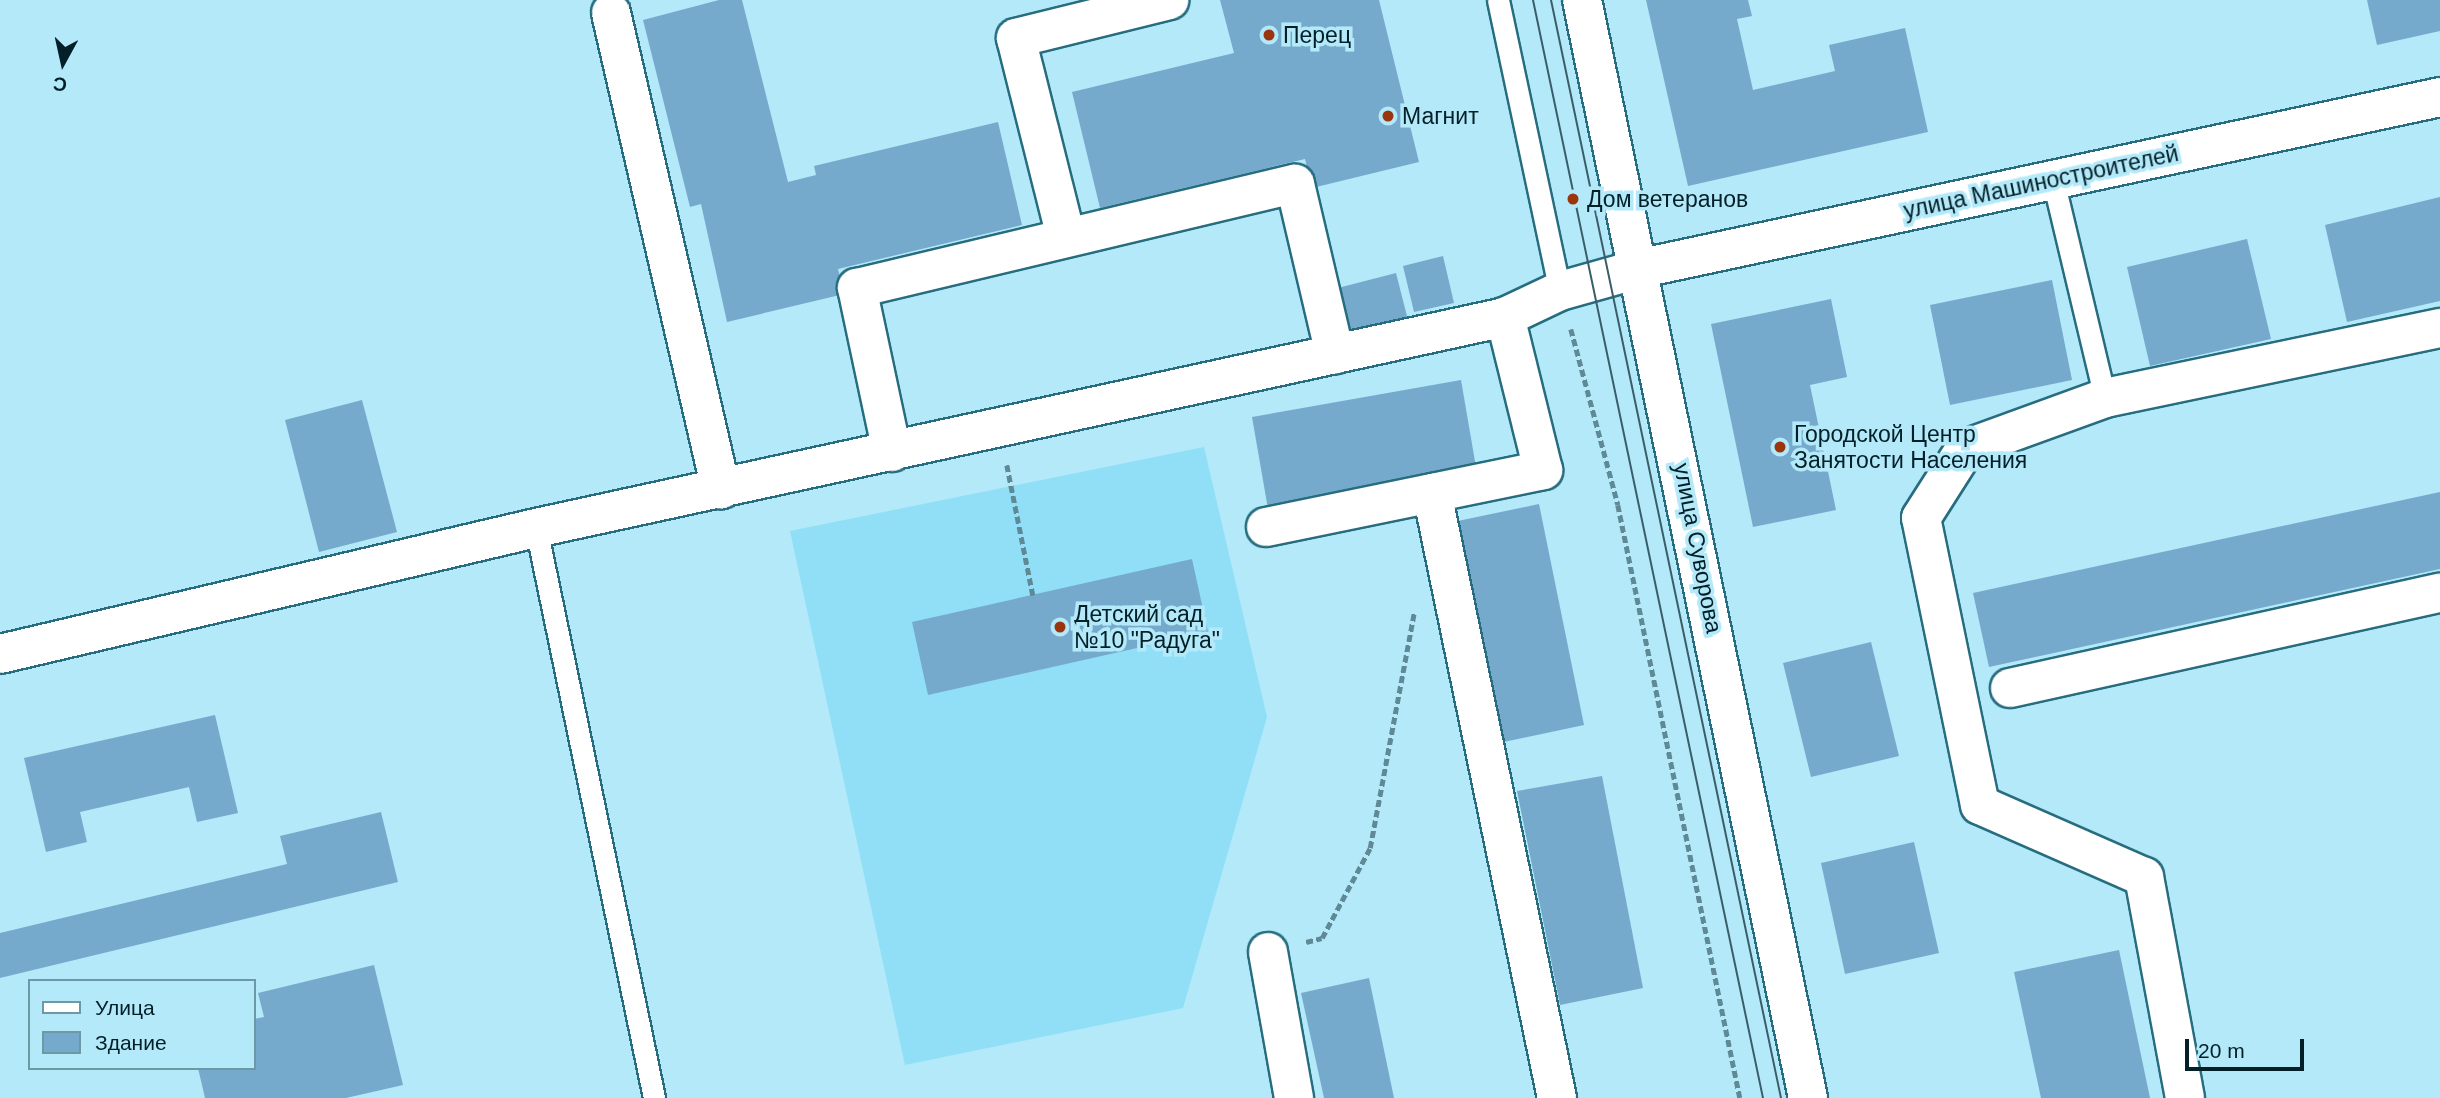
<!DOCTYPE html>
<meta charset="utf-8">
<style>
body{margin:0}
#map{position:relative;width:2440px;height:1098px;overflow:hidden;background:#b3e9f9;font-family:Arial,sans-serif}
div>[style]{position:absolute}
[style*='--x']{left:calc(var(--x)*1px);top:calc(var(--y)*1px);width:calc(var(--w)*1px);rotate:calc(var(--a)*1deg)}
.built>*{inset:0;background:#90dff7}
.building>*{inset:0;background:#76aacc}
.path>*{height:4.5px;margin-top:-2.25px;transform-origin:0;background:repeating-linear-gradient(90deg,#608996 0 7px,transparent 0 10.5px)}
.roads{filter:drop-shadow(2px 0 #276d7f) drop-shadow(-2px 0 #276d7f) drop-shadow(0 2px #276d7f) drop-shadow(0 -2px #276d7f)}
.lane>*{height:21px;margin:-10.5px;padding:0 10.5px;transform-origin:10.5px;border-radius:10.5px;background:#fff}
.street>*{height:38px;margin:-19px;padding:0 19px;transform-origin:19px;border-radius:19px;background:#fff}
.secondary>*{height:38px;margin:-19px;padding:0 19px;transform-origin:19px;border-radius:19px;background:#fff}
.tram>*{height:2px;margin:-1px;padding:0 1px;transform-origin:1px;border-radius:1px;background:#3a5e69}
.dots>*{width:19px;height:19px;translate:-50% -50%;box-sizing:border-box;border:4px solid #b3e9f9;border-radius:50%}
span{translate:-50% -50%;white-space:nowrap;text-align:center;line-height:1.15;-webkit-text-stroke:7px #b3e9f9;paint-order:stroke}
.poi-label{font-size:23px;color:#031f27}
.left{translate:0 -50%;text-align:left}
.street-label{font-size:23px;color:#031f27}
.legend{position:absolute;left:28px;top:979px;width:228px;height:91px;box-sizing:border-box;background:#b3e9f9;border:2px solid #6d98a5;margin:0;padding:9px 12px;list-style:none;font-size:21px;color:#031f27}
.legend li{display:flex;align-items:center;gap:14px;height:35px}
.legend b{width:35px;border:2px solid #6d98a5}
.north{position:absolute;left:28px;top:28px;width:70px;height:70px;-webkit-text-stroke:5px #b3e9f9;paint-order:stroke;rotate:188deg;font-size:19px;font-weight:700;line-height:28px;text-align:center;color:#031f27}
.north::after{content:'';display:block;margin:auto;width:24px;height:32px;background:#031f27;clip-path:polygon(50% 0,100% 100%,50% 72%,0 100%)}
.scale{position:absolute;left:2185px;top:1039px;width:119px;height:32px;box-sizing:border-box;border:4px solid #031f27;border-top:0;padding-left:9px;font-size:21px;line-height:24px;white-space:nowrap;color:#031f27;-webkit-text-stroke:5px #b3e9f9;paint-order:stroke}
</style>
<div id="map">
<div class="built">
<div style="clip-path:polygon(1204px 447px,1267px 717px,1183px 1008px,905px 1065px,790px 531px)"></div>
</div>
<div class="building">
<div style="clip-path:polygon(719px 0,742px 0,788px 182px,816px 175px,814px 166px,998px 122px,1022px 225px,838px 269px,844px 294px,727px 322px,701px 204px,690px 207px,643px 20px)"></div>
<div style="clip-path:polygon(1220px 0,1379px 0,1419px 162px,1312px 188px,1305px 159px,1100px 208px,1072px 92px,1234px 53px)"></div>
<div style="clip-path:polygon(1646px 0,1748px 0,1752px 16px,1737px 19px,1753px 90px,1835px 71px,1829px 45px,1905px 28px,1928px 132px,1688px 186px)"></div>
<div style="clip-path:polygon(2367px 0,2440px 0,2440px 31px,2377px 45px)"></div>
<div style="clip-path:polygon(2440px 197px,2440px 301px,2347px 322px,2325px 225px)"></div>
<div style="clip-path:polygon(2247px 239px,2271px 339px,2150px 366px,2127px 267px)"></div>
<div style="clip-path:polygon(1443px 256px,1454px 303px,1414px 312px,1403px 266px)"></div>
<div style="clip-path:polygon(1396px 273px,1409px 324px,1343px 341px,1330px 290px)"></div>
<div style="clip-path:polygon(2052px 280px,2072px 380px,1950px 405px,1930px 305px)"></div>
<div style="clip-path:polygon(1831px 299px,1847px 377px,1810px 385px,1836px 510px,1753px 527px,1711px 324px)"></div>
<div style="clip-path:polygon(1461px 380px,1477px 473px,1268px 509px,1252px 417px)"></div>
<div style="clip-path:polygon(362px 400px,397px 532px,319px 552px,285px 420px)"></div>
<div style="clip-path:polygon(2440px 492px,2440px 569px,1989px 667px,1973px 593px)"></div>
<div style="clip-path:polygon(1539px 504px,1584px 725px,1499px 743px,1453px 522px)"></div>
<div style="clip-path:polygon(1192px 559px,1208px 632px,928px 695px,912px 622px)"></div>
<div style="clip-path:polygon(1871px 642px,1899px 756px,1811px 777px,1783px 663px)"></div>
<div style="clip-path:polygon(215px 715px,238px 813px,197px 822px,189px 787px,80px 812px,87px 842px,46px 852px,24px 758px)"></div>
<div style="clip-path:polygon(1602px 776px,1643px 988px,1560px 1005px,1517px 791px)"></div>
<div style="clip-path:polygon(381px 812px,398px 882px,0 978px,0 933px,287px 864px,280px 836px)"></div>
<div style="clip-path:polygon(1914px 842px,1939px 953px,1845px 974px,1821px 863px)"></div>
<div style="clip-path:polygon(2119px 950px,2150px 1098px,2041px 1098px,2014px 972px)"></div>
<div style="clip-path:polygon(374px 965px,403px 1085px,346px 1098px,205px 1098px,198px 1068px,254px 1068px,254px 1019px,264px 1017px,258px 993px)"></div>
<div style="clip-path:polygon(1369px 978px,1394px 1098px,1324px 1098px,1301px 993px)"></div>
</div>
<div class="path">
<div style="--x:1571;--y:329;--w:182;--a:75"></div>
<div style="--x:1618;--y:505;--w:605;--a:78.37"></div>
<div style="--x:1007;--y:465;--w:133;--a:78.7"></div>
<div style="--x:1306;--y:942;--w:16;--a:-14"></div>
<div style="--x:1322;--y:938;--w:102;--a:-61.9"></div>
<div style="--x:1370;--y:848;--w:240;--a:-79.4"></div>
</div>
<div class="roads">
<div class="lane">
<div style="--x:1498;--y:0;--w:298;--a:78"></div>
<div style="--x:2053;--y:180;--w:224;--a:76.6"></div>
<div style="--x:536;--y:528;--w:582;--a:78.3"></div>
</div>
<div class="street">
<div style="--x:611;--y:13;--w:489;--a:77"></div>
<div style="--x:1066;--y:237;--w:205;--a:-104.1"></div>
<div style="--x:1016;--y:38;--w:158;--a:-13.9"></div>
<div style="--x:892;--y:452;--w:168;--a:-102"></div>
<div style="--x:857;--y:288;--w:450;--a:-13.4"></div>
<div style="--x:1295;--y:184;--w:175;--a:76.8"></div>
<div style="--x:1432;--y:493;--w:618;--a:78.33"></div>
<div style="--x:1266;--y:527;--w:283;--a:-11.6"></div>
<div style="--x:1543;--y:470;--w:158;--a:-103.9"></div>
<div style="--x:2010;--y:688;--w:440;--a:-12.5"></div>
<div style="--x:1268;--y:952;--w:148;--a:79.9"></div>
<div style="--x:2185;--y:1098;--w:225;--a:-100.5"></div>
<div style="--x:2144;--y:877;--w:179;--a:-156.3"></div>
<div style="--x:1980;--y:805;--w:293;--a:-101.6"></div>
<div style="--x:1921;--y:518;--w:82;--a:-57.5"></div>
<div style="--x:1965;--y:449;--w:149;--a:-20"></div>
<div style="--x:2105;--y:398;--w:342;--a:-11.8"></div>
</div>
<div class="secondary">
<div style="--x:1582;--y:0;--w:1121;--a:78.37"></div>
<div style="--x:0;--y:654;--w:551;--a:-13.23"></div>
<div style="--x:536;--y:528;--w:992;--a:-12.28"></div>
<div style="--x:1505;--y:317;--w:61;--a:-25.3"></div>
<div style="--x:1560;--y:291;--w:85;--a:-15.7"></div>
<div style="--x:1642;--y:268;--w:816;--a:-12.09"></div>
</div>
</div>
<div class="tram">
<div style="--x:1533;--y:0;--w:1122;--a:78.17"></div>
<div style="--x:1551;--y:0;--w:1122;--a:78.17"></div>
</div>
<div class="dots">
<div style="left:1269px;top:35px;background:#9b350e"></div>
<div style="left:1388px;top:116px;background:#9b350e"></div>
<div style="left:1573px;top:199px;background:#9b350e"></div>
<div style="left:1780px;top:447px;background:#9b350e"></div>
<div style="left:1060px;top:627px;background:#9b350e"></div>
</div>
<div class="poi-label">
<span class="left" style="left:1283px;top:35px">Перец</span>
<span class="left" style="left:1402px;top:116px">Магнит</span>
<span class="left" style="left:1587px;top:199px">Дом ветеранов</span>
<span class="left" style="left:1794px;top:447px">Городской Центр<br>Занятости Населения</span>
<span class="left" style="left:1074px;top:627px">Детский сад<br>№10 "Радуга"</span>
</div>
<div class="street-label">
<span style="left:2041px;top:182px;rotate:-12deg">улица Машиностроителей</span>
<span style="left:1698px;top:548px;rotate:79deg">улица Суворова</span>
</div>
<ul class="legend">
<li><b style="height:9px;background:#fff"></b>Улица</li>
<li><b style="height:19px;background:#76aacc"></b>Здание</li>
</ul>
<div class="north">С</div>
<div class="scale">20 m</div>
</div>
